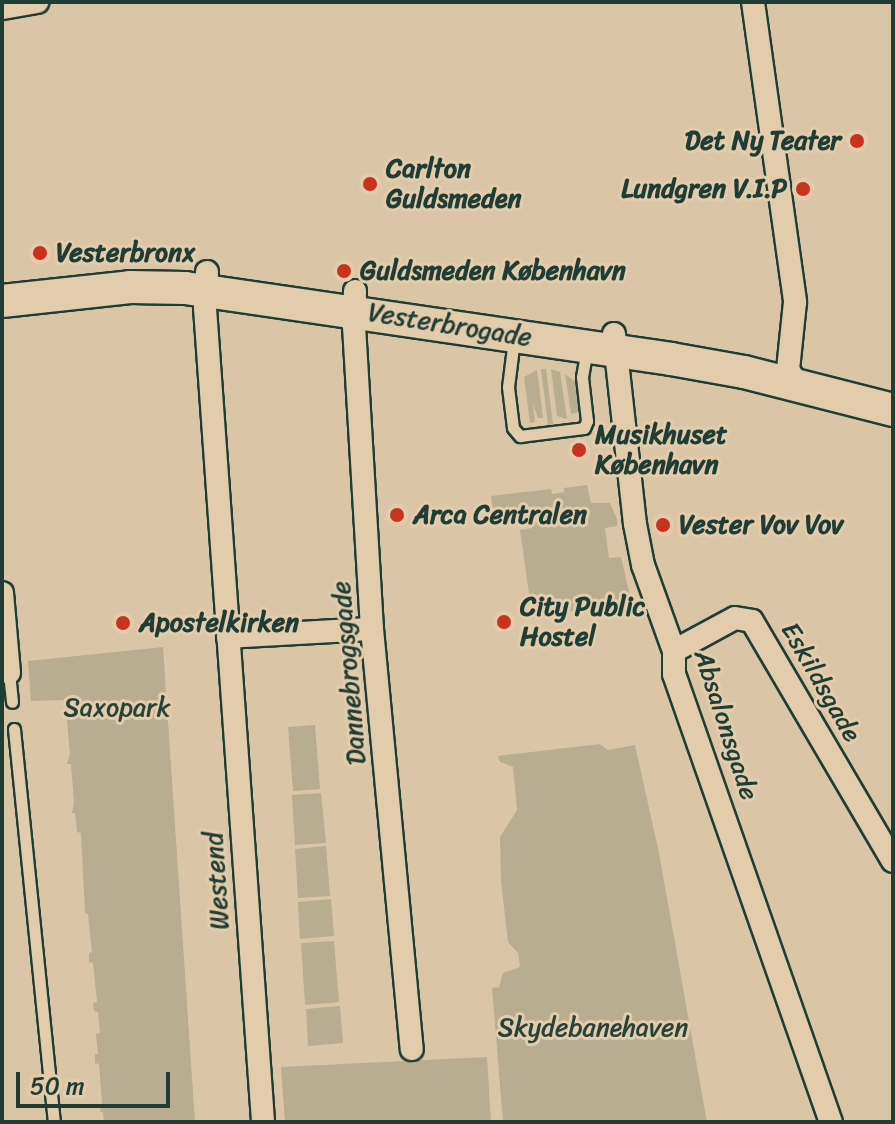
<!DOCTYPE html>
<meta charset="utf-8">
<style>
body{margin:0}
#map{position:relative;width:895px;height:1124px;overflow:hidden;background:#dac6a6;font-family:Sriracha,sans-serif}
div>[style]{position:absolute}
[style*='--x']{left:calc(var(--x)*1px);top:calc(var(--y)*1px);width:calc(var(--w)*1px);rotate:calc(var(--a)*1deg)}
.green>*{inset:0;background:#b8ad91}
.roads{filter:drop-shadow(2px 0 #1f3d34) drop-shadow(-2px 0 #1f3d34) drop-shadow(0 2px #1f3d34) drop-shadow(0 -2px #1f3d34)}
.lane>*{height:11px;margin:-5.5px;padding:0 5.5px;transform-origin:5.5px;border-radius:5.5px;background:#e2ccab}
.street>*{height:22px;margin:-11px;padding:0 11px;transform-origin:11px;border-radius:11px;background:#e2ccab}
.secondary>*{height:32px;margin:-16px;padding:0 16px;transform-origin:16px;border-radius:16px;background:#e2ccab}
.dots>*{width:22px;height:22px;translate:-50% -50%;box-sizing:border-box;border:4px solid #e2ccab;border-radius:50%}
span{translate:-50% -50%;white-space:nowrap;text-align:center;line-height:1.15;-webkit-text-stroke:6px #e2ccab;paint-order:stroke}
.poi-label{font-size:26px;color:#1f3d34;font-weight:700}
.right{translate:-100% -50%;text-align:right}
.left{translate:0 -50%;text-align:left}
.street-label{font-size:26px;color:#1f3d34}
.park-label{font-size:26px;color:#274339}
.frame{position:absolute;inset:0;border:4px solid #1f3d34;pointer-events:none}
.scale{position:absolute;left:16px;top:1072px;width:154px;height:36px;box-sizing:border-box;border:4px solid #1f3d34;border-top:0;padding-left:10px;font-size:24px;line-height:28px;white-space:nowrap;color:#1f3d34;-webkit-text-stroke:6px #e2ccab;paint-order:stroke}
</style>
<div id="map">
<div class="green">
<div style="clip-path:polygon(541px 369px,546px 369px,553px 424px,548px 425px)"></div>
<div style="clip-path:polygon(551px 369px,560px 372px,567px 419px,557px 416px)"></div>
<div style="clip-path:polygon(537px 370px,543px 418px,538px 418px,533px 404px,535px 422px,530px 423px,524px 377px)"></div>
<div style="clip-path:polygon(565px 374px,577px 383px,580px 411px,576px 413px,571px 414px)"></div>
<div style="clip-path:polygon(587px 485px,591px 503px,610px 503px,617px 519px,617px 526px,605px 528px,609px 558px,621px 557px,632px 605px,532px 615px,520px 530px,532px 528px,531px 520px,495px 524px,491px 496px,551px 489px,552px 494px,564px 492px,564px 488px)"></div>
<div style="clip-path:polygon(163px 647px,195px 1122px,104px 1122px,103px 1112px,100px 1112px,102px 1103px,99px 1064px,95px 1063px,95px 1054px,98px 1054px,96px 1034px,100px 1033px,98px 1012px,94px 1011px,93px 1003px,97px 1002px,93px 963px,89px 962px,89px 953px,92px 952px,88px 914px,85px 913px,81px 833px,77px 832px,75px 813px,72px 813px,74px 803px,71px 764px,67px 764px,70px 754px,65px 700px,31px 701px,28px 661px)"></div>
<div style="clip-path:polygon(315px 725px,320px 789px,293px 791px,288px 727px)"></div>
<div style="clip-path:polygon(600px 744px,608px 750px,635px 745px,659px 853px,707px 1122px,503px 1122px,492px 988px,499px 987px,503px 973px,520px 967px,518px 953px,508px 942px,501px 881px,500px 837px,517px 810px,513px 767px,500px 762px,498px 756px)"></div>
<div style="clip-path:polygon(321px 793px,326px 843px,295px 845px,292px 795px)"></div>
<div style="clip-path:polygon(326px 846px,330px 896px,298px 898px,295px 849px)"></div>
<div style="clip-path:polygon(331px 899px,334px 936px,300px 939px,298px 902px)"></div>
<div style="clip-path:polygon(334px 941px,339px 1002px,305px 1005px,301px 943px)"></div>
<div style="clip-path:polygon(340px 1006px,343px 1043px,308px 1046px,306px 1009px)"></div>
<div style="clip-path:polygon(487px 1057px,491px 1122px,285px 1122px,281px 1067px)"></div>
</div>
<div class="roads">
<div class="lane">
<div style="--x:514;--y:339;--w:48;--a:97.1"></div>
<div style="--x:508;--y:387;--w:41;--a:83"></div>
<div style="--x:513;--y:428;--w:11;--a:49"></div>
<div style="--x:520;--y:436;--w:64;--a:-7.1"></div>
<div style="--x:584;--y:428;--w:8;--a:-67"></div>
<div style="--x:587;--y:421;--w:44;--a:-96.5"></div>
<div style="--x:582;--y:377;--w:29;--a:-80"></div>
<div style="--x:9;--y:673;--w:29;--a:84"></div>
<div style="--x:14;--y:729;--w:395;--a:84.2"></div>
</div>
<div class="street">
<div style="--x:753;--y:2;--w:303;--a:82"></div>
<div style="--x:795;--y:302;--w:68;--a:95.9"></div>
<div style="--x:788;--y:370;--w:22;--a:56"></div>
<div style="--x:2;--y:8;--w:36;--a:-10"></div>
<div style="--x:207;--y:272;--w:36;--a:93"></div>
<div style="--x:205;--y:308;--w:816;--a:85.92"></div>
<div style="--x:355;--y:291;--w:35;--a:92"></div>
<div style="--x:354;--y:326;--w:304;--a:86.6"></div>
<div style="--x:372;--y:629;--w:422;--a:84.6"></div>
<div style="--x:614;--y:334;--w:191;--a:83.7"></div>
<div style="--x:635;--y:524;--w:42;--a:79"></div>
<div style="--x:643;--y:565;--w:91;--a:70.2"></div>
<div style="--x:674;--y:651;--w:23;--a:90"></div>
<div style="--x:674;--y:674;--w:475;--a:70.7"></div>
<div style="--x:2;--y:593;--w:80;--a:85"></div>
<div style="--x:228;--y:637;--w:144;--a:-3.2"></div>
<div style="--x:674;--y:651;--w:69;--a:-28.4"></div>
<div style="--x:735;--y:618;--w:17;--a:10"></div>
<div style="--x:752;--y:621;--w:278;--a:59.6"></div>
</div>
<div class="secondary">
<div style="--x:2;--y:301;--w:129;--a:-6.2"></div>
<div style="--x:130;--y:287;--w:55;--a:1"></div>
<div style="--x:185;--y:288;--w:491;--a:8.3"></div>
<div style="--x:671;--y:359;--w:74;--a:10.1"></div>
<div style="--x:744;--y:372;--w:154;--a:14.3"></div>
</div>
</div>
<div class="dots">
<div style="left:857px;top:141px;background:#c8321e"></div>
<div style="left:370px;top:184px;background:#c8321e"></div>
<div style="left:803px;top:189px;background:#c8321e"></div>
<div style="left:40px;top:253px;background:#c8321e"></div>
<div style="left:344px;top:271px;background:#c8321e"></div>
<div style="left:579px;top:450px;background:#c8321e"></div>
<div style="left:397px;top:515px;background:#c8321e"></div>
<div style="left:663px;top:525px;background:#c8321e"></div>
<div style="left:504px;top:622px;background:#c8321e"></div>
<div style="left:123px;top:623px;background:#c8321e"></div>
</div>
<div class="poi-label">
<span class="right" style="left:841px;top:141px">Det Ny Teater</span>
<span class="left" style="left:386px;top:184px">Carlton<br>Guldsmeden</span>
<span class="right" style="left:787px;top:189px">Lundgren V.I.P</span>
<span class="left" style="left:56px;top:253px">Vesterbronx</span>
<span class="left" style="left:360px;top:271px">Guldsmeden København</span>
<span class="left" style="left:595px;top:450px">Musikhuset<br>København</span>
<span class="left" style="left:413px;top:515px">Arca Centralen</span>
<span class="left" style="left:679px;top:525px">Vester Vov Vov</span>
<span class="left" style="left:520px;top:622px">City Public<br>Hostel</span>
<span class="left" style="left:139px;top:623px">Apostelkirken</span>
</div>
<div class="street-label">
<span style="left:450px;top:325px;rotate:9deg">Vesterbrogade</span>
<span style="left:349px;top:673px;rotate:-95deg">Dannebrogsgade</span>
<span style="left:821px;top:682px;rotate:60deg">Eskildsgade</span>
<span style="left:726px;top:725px;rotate:72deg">Absalonsgade</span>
<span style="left:217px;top:881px;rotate:-94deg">Westend</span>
</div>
<div class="park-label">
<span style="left:117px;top:708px">Saxopark</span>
<span style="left:593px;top:1028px">Skydebanehaven</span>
</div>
<div class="frame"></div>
<div class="scale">50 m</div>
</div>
